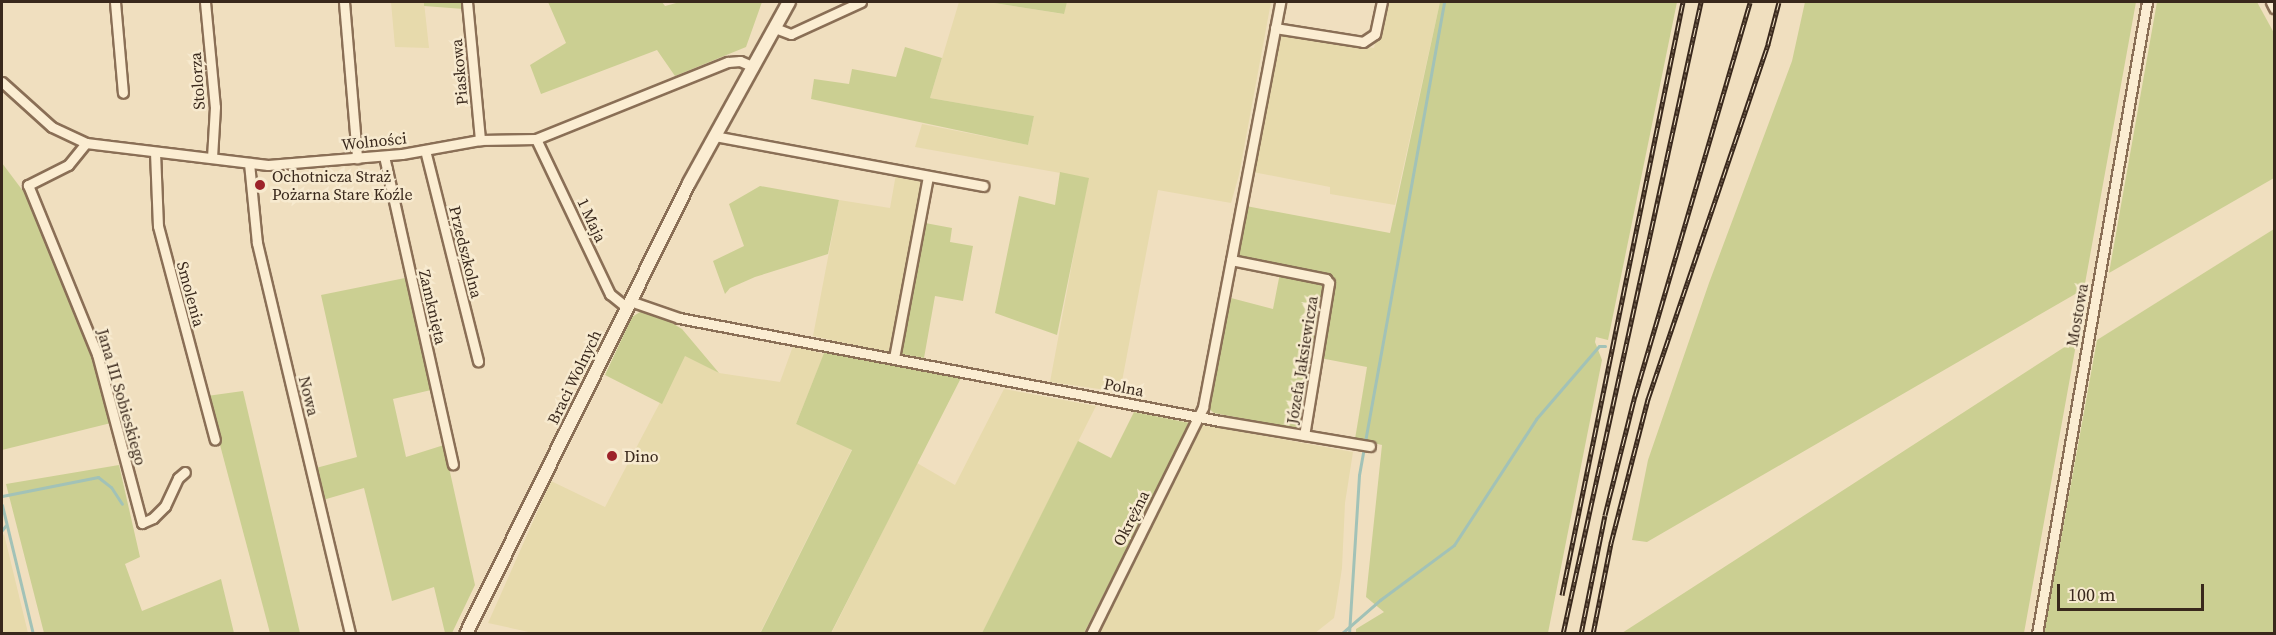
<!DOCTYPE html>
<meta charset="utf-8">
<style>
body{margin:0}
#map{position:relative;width:2276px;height:635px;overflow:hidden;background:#f0dfbf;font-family:"Source Serif 4",serif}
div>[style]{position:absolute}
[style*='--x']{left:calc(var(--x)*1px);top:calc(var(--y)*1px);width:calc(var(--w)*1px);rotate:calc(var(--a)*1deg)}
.farmland>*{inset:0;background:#e7daac}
.green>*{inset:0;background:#cbcf92}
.stream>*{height:3px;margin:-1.5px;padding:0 1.5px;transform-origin:1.5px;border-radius:1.5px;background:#a2c2b7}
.roads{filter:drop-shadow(2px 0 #8a6f56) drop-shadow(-2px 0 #8a6f56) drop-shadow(0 2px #8a6f56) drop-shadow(0 -2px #8a6f56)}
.street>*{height:9px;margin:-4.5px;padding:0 4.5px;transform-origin:4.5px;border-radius:4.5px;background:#fbedd2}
.secondary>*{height:12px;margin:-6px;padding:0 6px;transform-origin:6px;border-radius:6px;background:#fbedd2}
.rail>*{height:5px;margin-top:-2.5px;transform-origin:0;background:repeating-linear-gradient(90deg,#f7eacf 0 9px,#39281c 0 18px);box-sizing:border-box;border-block:2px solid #39281c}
.dots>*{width:16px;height:16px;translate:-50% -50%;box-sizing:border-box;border:3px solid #f7eacf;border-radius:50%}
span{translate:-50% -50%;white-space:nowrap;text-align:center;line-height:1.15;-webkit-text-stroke:5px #f7eacf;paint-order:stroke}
.street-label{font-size:16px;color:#39281c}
.poi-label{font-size:16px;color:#39281c}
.left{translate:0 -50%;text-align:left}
.frame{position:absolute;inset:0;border:3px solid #39281c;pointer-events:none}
.scale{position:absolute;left:2057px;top:584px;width:147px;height:27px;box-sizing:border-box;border:3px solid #39281c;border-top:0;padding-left:8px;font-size:18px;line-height:21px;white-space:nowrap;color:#39281c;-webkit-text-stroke:4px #f7eacf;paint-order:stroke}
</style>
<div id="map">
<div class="farmland">
<div style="clip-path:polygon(391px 2px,424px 2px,429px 48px,395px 47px)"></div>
<div style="clip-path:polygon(959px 2px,988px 2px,1063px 14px,1067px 2px,1271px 2px,1239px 175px,1231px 203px,1158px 190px,1120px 392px,1050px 382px,1088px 178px,915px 147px,922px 124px,1028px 145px,1034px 116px,930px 98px)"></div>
<div style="clip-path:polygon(1383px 2px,1440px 2px,1395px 205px,1330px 194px,1330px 187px,1253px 172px,1279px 35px,1374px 48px)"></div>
<div style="clip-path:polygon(896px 174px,924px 180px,890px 353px,813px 336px,839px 200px,890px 208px)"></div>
<div style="clip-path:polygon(793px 346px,824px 354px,796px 424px,852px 449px,760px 633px,538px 634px,488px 623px,551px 481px,605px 507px,685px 355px,719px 373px,780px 382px)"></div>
<div style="clip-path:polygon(1004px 389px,1096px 406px,982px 633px,831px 634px,917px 463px,955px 485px)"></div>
<div style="clip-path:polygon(1203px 425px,1353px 452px,1345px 503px,1342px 568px,1336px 607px,1334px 618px,1315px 633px,1096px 634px)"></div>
<div style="clip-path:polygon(4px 534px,28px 633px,2px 633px,2px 537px)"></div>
</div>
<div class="green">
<div style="clip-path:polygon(424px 2px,463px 2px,464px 9px,424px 6px)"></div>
<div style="clip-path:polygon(548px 2px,662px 2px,665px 6px,680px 2px,762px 2px,746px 47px,675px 76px,657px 50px,541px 94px,530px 65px,566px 43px)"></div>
<div style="clip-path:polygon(988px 2px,1067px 2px,1064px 14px)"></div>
<div style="clip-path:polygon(1440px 2px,1677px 2px,1608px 340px,1596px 337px,1595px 342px,1602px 360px,1548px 633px,1356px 633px,1356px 629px,1384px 612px,1366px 597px,1382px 445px,1355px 439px,1367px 367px,1320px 358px,1333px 282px,1234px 257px,1246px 206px,1390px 233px)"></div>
<div style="clip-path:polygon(1805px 2px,2136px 2px,2084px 289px,1647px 542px,1632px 540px,1648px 460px,1709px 283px,1792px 61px)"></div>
<div style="clip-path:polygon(2157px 2px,2257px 2px,2274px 33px,2274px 178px,2109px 273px)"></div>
<div style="clip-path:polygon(905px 47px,942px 58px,930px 98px,1034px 116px,1028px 145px,811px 99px,814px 79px,849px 84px,852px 69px,896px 77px)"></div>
<div style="clip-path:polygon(2px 163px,26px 195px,91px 356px,111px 423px,2px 450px)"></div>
<div style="clip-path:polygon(1060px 172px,1089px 178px,1057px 335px,995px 313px,1019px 196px,1055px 205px)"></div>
<div style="clip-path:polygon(760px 186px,839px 200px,828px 254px,755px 277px,730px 288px,725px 294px,713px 261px,744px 246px,729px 204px)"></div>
<div style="clip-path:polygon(925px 223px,952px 228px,950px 242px,973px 246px,963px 301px,935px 296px,924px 358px,901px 354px)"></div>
<div style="clip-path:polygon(2274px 229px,2274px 633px,2044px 633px,2097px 340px)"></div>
<div style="clip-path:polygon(1280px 273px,1324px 284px,1299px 429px,1214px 413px,1208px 408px,1231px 298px,1273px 309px)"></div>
<div style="clip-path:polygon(405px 278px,431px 390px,393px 399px,406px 457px,444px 445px,475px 585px,452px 633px,445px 633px,434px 587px,392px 601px,364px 488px,323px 500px,316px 468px,357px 457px,321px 295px)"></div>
<div style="clip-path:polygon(640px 312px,657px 314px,682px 329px,719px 373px,685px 356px,662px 404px,605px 375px,632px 317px)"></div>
<div style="clip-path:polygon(2077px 339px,2024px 633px,1622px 633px,1777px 533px)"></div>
<div style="clip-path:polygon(826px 348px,963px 374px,831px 633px,760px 634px,852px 450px,796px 424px)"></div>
<div style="clip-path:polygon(243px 391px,300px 633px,270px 633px,207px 396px)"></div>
<div style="clip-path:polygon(1134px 412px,1190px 423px,1084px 633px,982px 633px,1078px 441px,1111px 458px)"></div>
<div style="clip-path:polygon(119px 465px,140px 557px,125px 564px,142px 611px,221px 579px,234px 633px,44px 633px,6px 484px)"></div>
</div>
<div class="stream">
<div style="--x:2;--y:496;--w:98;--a:-11.2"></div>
<div style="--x:98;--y:477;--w:16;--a:38"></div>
<div style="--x:111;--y:487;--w:20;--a:57"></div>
<div style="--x:2;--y:505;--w:133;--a:76.5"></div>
<div style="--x:2;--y:530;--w:6;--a:-51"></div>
<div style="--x:1341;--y:634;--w:52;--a:-41.1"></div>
<div style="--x:1380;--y:600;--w:92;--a:-36.6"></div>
<div style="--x:1454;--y:545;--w:150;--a:-56.9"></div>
<div style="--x:1536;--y:419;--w:96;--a:-49.2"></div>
<div style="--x:1599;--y:346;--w:6;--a:0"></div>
<div style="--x:1349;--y:634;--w:159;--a:-86.4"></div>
<div style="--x:1359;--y:475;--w:481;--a:-79.8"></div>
</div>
<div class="roads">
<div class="street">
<div style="--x:115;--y:2;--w:91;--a:85"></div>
<div style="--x:205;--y:2;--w:105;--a:84.6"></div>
<div style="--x:215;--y:107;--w:51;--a:93.4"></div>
<div style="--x:344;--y:2;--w:157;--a:85.2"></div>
<div style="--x:467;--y:2;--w:139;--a:84.6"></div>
<div style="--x:2271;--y:2;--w:7;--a:63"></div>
<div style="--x:775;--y:28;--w:17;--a:21"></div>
<div style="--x:791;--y:34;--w:77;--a:-24.6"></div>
<div style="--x:1275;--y:28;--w:89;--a:9"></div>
<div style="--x:1363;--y:42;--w:14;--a:-34"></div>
<div style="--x:1375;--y:34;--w:33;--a:-78"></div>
<div style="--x:2;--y:82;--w:67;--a:42"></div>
<div style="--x:52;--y:127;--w:38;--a:25"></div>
<div style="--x:86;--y:143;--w:183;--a:6.9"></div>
<div style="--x:268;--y:165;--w:134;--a:-4.7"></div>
<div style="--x:402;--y:154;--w:79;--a:-10.2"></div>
<div style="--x:480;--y:140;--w:56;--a:-1"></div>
<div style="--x:536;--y:139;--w:207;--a:-21.9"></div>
<div style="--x:728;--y:62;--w:12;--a:-5"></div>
<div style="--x:740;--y:61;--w:15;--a:23"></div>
<div style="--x:714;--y:136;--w:274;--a:10.5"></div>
<div style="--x:536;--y:139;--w:172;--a:64.5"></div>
<div style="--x:610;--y:294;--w:22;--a:39"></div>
<div style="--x:86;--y:143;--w:28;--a:129"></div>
<div style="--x:68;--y:165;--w:45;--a:153.4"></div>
<div style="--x:28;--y:185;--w:183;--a:67.8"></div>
<div style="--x:97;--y:354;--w:175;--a:75.1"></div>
<div style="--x:142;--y:523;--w:12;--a:-24"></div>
<div style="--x:153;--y:518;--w:17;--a:-45"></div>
<div style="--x:165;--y:506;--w:31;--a:-65"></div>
<div style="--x:178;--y:478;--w:9;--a:-41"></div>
<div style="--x:425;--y:150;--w:218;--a:75.9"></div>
<div style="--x:155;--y:152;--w:74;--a:87.7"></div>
<div style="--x:158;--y:226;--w:221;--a:75.1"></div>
<div style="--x:384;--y:156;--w:316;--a:77.4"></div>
<div style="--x:249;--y:163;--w:80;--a:84.3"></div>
<div style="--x:257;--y:243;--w:402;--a:76.6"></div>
<div style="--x:1231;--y:260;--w:97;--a:11.3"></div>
<div style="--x:1326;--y:279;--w:5;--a:53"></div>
<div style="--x:1329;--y:283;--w:154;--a:99.3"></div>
<div style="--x:630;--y:301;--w:52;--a:19.1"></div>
<div style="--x:679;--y:318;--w:551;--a:10.78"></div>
<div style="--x:1220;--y:421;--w:152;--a:9.5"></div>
<div style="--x:894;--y:358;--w:185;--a:-79.4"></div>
<div style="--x:1091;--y:634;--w:253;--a:-63.7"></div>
<div style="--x:1203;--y:407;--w:412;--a:-79.2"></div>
<div style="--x:2037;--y:634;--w:642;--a:-80.13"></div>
</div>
<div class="secondary">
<div style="--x:466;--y:634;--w:503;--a:-63.69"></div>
<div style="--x:689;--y:183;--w:207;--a:-61.1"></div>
</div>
</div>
<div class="rail">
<div style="--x:1562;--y:595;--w:605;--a:-78.47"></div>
<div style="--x:1563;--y:634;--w:647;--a:-77.68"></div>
<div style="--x:1581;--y:634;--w:121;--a:-78.6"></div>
<div style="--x:1605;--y:515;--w:123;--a:-75.9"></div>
<div style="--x:1635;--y:396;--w:410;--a:-73.7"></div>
<div style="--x:1593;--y:634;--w:93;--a:-78.8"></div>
<div style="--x:1611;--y:543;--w:149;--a:-75.6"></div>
<div style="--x:1648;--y:399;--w:375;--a:-71.3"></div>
<div style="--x:1768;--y:44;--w:43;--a:-75.3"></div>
</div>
<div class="dots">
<div style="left:260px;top:185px;background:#9d2229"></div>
<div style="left:612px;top:456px;background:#9d2229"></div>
</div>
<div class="street-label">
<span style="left:459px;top:72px;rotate:-95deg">Piaskowa</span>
<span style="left:197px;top:81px;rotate:-94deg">Stolorza</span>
<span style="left:374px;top:141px;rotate:-6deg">Wolności</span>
<span style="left:592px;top:220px;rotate:65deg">1 Maja</span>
<span style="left:466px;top:252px;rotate:76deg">Przedszkolna</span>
<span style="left:191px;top:294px;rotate:75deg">Smolenia</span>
<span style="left:433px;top:307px;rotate:77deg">Zamknięta</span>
<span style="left:2077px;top:315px;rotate:-80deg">Mostowa</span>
<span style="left:1302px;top:360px;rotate:-81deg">Józefa Jaksiewicza</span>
<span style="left:574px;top:377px;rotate:-64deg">Braci Wolnych</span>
<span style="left:1124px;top:387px;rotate:11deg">Polna</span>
<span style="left:309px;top:396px;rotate:76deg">Nowa</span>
<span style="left:122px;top:397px;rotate:74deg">Jana III Sobieskiego</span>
<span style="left:1131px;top:518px;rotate:-63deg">Okrężna</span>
</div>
<div class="poi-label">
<span class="left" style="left:272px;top:185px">Ochotnicza Straż<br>Pożarna Stare Koźle</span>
<span class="left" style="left:624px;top:456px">Dino</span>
</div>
<div class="frame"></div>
<div class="scale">100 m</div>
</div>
